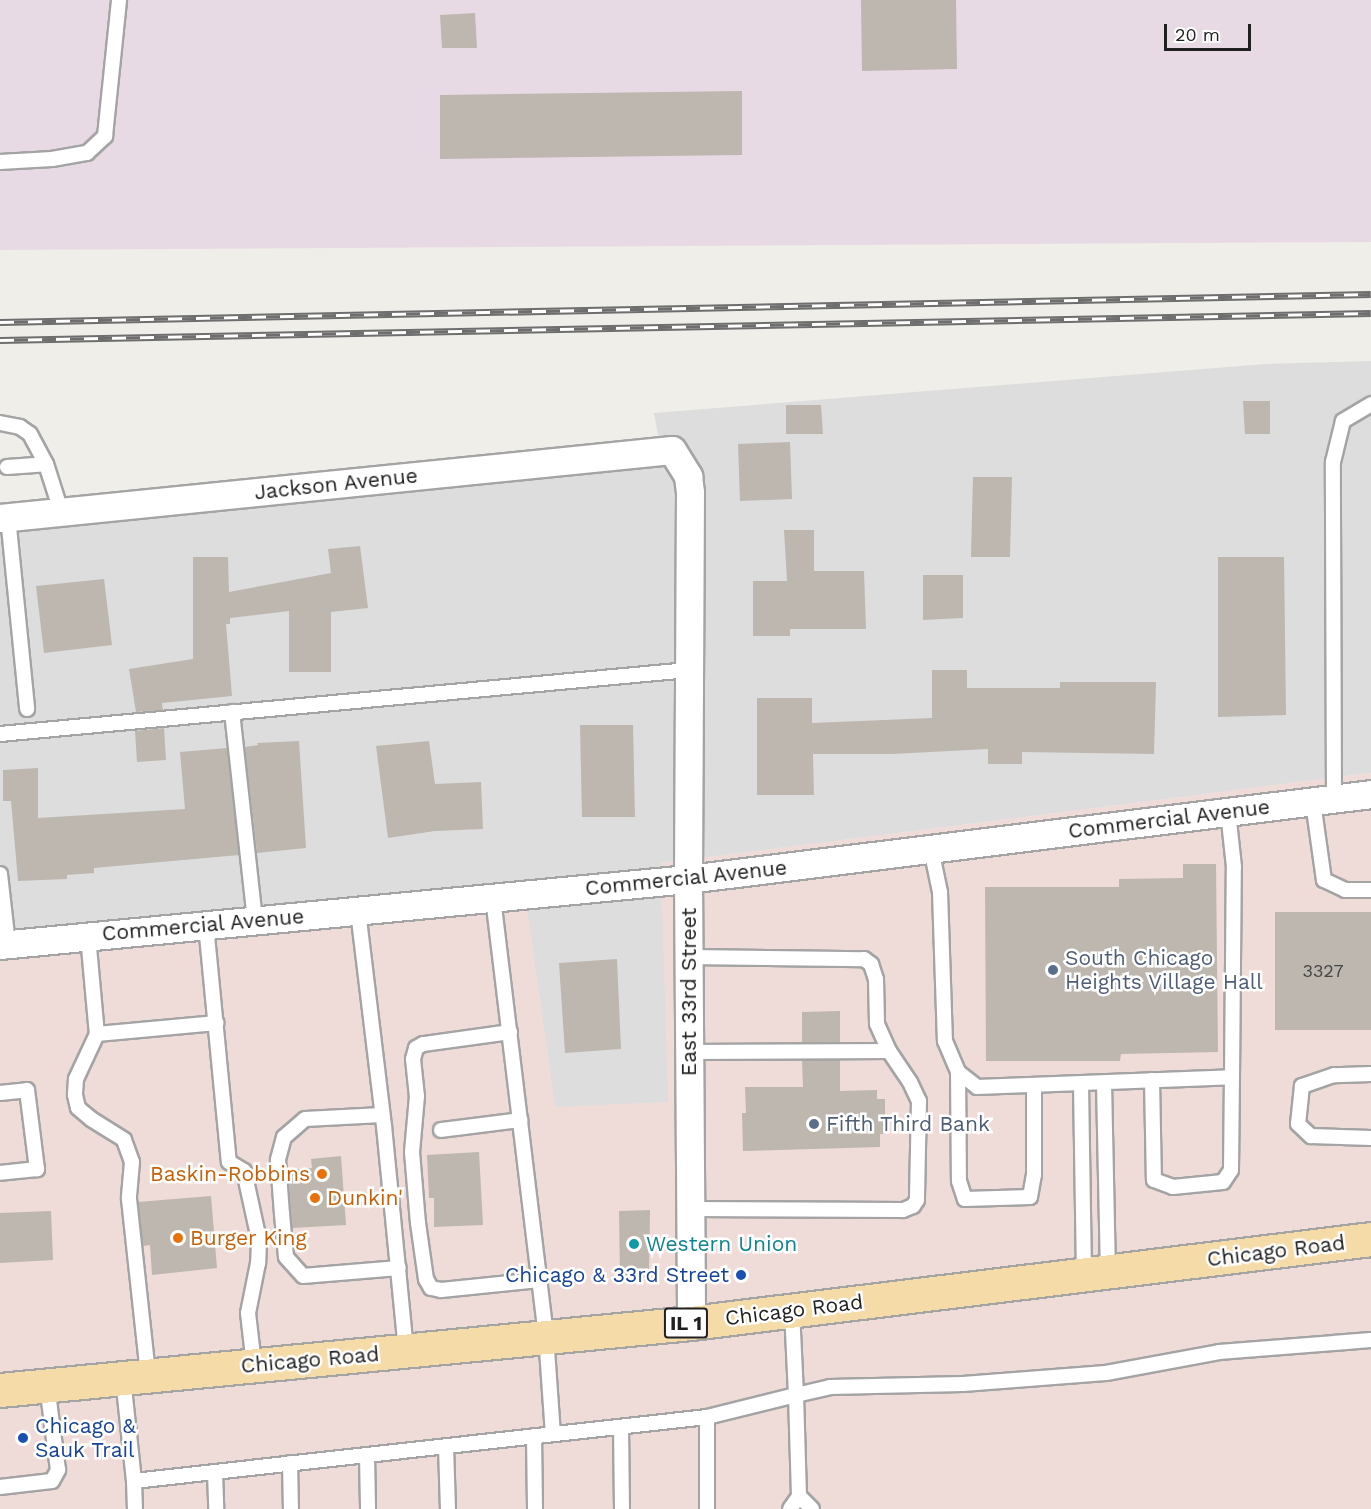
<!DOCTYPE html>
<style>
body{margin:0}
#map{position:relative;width:1371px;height:1509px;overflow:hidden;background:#f0eee8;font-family:"Work Sans",sans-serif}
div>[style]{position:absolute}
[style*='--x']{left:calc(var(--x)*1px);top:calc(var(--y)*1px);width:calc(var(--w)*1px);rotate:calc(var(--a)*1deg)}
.residential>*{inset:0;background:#dedddd}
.commercial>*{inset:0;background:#efdbd8}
.industrial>*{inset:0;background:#e8dae4}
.building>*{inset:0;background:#bdb7b0}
.roads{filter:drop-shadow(2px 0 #a4a4a4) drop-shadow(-2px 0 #a4a4a4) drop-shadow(0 2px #a4a4a4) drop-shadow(0 -2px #a4a4a4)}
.lane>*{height:14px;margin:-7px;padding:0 7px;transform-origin:7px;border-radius:7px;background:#fff}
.street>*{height:27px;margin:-13.5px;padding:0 13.5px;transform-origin:13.5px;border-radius:13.5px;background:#fff}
.primary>*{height:33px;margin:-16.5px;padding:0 16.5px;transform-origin:16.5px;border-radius:16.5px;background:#f5dba7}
.rail>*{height:7px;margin-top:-3.5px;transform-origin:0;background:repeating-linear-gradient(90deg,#fff 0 14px,#6e6e6e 0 28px);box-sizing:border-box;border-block:2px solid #6e6e6e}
.dots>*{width:16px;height:16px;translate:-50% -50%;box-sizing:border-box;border:3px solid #fff;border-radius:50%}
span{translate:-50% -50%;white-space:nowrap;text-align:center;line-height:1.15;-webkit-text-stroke:5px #fff;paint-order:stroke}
.number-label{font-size:18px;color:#474644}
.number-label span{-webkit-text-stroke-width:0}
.shield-label span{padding:2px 4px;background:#fff;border:2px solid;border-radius:4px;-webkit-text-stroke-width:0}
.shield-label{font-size:20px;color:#202020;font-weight:700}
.street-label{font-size:21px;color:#202020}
.service-label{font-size:21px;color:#4e5e75}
.left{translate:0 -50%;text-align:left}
.food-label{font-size:21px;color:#c56008}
.right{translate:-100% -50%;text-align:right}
.culture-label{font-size:21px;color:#0d838f}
.transit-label{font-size:21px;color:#164399}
.scale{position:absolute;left:1164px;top:24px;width:87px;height:27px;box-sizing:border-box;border:3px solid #202020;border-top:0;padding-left:8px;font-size:18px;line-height:21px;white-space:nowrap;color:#202020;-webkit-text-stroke:4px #fff;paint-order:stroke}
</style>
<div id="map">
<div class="residential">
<div style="clip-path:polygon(1371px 361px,1371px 773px,661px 863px,669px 1102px,555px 1108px,523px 882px,0 933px,0 529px,663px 462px,654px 413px,1265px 364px)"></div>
</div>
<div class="commercial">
<div style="clip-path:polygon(1371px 773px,1371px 1509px,0 1509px,0 933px,523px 881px,555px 1107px,668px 1102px,661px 863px)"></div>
</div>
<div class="industrial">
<div style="clip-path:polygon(0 0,1371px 0,1371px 242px,0 250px)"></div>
</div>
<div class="building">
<div style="clip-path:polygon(861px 0,956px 0,957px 69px,862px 71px)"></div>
<div style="clip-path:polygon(475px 13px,477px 48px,442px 48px,440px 15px)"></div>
<div style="clip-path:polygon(742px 91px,742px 155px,440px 159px,440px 95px)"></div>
<div style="clip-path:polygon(1243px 401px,1270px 401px,1270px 434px,1245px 434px)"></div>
<div style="clip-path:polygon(786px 405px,821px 405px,823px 434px,786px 434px)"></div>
<div style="clip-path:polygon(790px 442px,792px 499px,740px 501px,738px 444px)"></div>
<div style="clip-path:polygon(973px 477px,1012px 477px,1010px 557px,971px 557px)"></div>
<div style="clip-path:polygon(784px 530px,814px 530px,814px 571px,864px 571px,866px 629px,790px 629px,790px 636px,753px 636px,753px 581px,787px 581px)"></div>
<div style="clip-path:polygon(360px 546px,368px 608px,331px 612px,331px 672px,289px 672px,289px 611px,230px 618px,230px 624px,226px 624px,232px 696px,162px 703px,163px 710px,136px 712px,129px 669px,193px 659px,193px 557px,228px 557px,229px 592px,331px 573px,328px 549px)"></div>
<div style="clip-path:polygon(1218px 557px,1284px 557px,1286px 715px,1218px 717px)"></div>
<div style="clip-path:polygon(923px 575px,963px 575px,963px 618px,923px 620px)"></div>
<div style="clip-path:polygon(104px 579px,112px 645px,44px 653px,36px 586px)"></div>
<div style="clip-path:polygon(932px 670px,967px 670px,967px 688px,1060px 688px,1060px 682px,1156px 682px,1154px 754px,1022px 752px,1022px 764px,988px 764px,988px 749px,892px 754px,813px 754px,814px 795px,757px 795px,757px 698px,812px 698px,812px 723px,932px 718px)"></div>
<div style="clip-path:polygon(580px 725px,633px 725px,635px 817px,582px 817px)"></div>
<div style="clip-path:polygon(164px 728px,166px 760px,137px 762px,135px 731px)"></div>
<div style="clip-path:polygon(299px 741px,306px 848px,257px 853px,245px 747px,258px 745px,257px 743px)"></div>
<div style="clip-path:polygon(429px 741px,435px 784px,481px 782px,483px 829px,435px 831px,388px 838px,376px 746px)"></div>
<div style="clip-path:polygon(227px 748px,239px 855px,94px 868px,94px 873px,67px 875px,67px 879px,18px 881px,11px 801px,3px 801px,3px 770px,38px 768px,38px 818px,185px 809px,180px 752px)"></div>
<div style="clip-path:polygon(1183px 864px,1216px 864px,1218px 1052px,1121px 1054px,1120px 1061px,986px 1061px,985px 887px,1119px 887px,1119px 879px,1183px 878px)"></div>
<div style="clip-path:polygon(1275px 912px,1371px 912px,1371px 1030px,1275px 1030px)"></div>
<div style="clip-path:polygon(617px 959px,621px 1049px,565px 1053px,559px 963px)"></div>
<div style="clip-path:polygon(840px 1011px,840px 1042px,802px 1042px,802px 1012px)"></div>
<div style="clip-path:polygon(802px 1060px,840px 1060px,840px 1091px,877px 1090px,877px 1099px,885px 1099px,885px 1134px,880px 1134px,880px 1147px,743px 1151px,742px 1113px,746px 1113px,745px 1087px,803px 1087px)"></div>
<div style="clip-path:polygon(479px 1152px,483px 1225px,434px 1227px,434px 1198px,429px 1198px,427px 1155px)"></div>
<div style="clip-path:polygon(341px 1156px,346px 1225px,292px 1228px,288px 1170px,312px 1168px,311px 1159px)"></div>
<div style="clip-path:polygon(211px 1196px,217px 1268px,152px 1275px,150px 1245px,143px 1246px,138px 1202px)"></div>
<div style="clip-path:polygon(650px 1210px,649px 1277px,620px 1277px,619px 1211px)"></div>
<div style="clip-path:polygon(51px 1211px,53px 1260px,0 1263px,0 1213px)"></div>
</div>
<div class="roads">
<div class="lane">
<div style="--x:0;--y:162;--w:52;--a:-3.3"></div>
<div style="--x:52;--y:159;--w:36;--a:-10"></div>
<div style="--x:87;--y:153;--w:25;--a:-43"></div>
<div style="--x:105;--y:136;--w:137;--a:-84.1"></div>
<div style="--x:0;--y:423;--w:20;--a:11"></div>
<div style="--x:20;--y:427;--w:12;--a:35"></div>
<div style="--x:30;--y:434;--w:34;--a:62"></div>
<div style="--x:46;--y:464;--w:49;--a:72.3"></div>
<div style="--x:7;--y:467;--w:39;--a:-4"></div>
<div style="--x:8;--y:517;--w:193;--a:84.3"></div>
<div style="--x:232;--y:712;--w:209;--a:83.7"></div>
<div style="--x:0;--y:734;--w:692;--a:-5.31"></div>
<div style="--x:1334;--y:799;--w:337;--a:-90.2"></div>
<div style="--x:1333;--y:462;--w:42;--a:-76.3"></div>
<div style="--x:1343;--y:421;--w:33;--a:-31"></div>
<div style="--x:1313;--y:802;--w:79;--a:82"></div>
<div style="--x:1324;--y:880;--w:23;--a:25"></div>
<div style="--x:1345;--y:890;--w:26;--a:0"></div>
<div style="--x:931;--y:849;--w:44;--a:78.2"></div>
<div style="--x:940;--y:892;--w:149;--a:88.1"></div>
<div style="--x:945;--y:1041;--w:34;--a:67"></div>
<div style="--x:958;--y:1072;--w:24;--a:38"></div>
<div style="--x:977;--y:1087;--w:255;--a:-2.2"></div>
<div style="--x:1232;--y:1077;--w:210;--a:-89.5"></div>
<div style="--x:1234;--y:867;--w:55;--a:-96.2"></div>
<div style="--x:0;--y:874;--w:70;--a:83.5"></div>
<div style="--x:493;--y:898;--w:440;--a:83.1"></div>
<div style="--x:546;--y:1335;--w:99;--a:86"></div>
<div style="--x:358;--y:911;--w:217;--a:83.1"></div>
<div style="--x:384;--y:1126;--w:225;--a:84.4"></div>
<div style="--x:206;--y:925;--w:238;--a:84.5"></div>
<div style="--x:229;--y:1162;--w:17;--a:31"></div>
<div style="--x:244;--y:1171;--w:71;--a:77.7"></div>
<div style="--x:259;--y:1240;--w:23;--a:92"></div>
<div style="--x:258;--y:1263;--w:51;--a:101.3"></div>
<div style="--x:248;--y:1313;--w:52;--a:83.4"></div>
<div style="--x:88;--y:936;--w:98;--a:84.8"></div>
<div style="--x:97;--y:1034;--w:120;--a:-5.3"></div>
<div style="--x:689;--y:957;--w:175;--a:0.7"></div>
<div style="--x:864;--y:959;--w:9;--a:36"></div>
<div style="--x:871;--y:964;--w:16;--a:72"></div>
<div style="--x:876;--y:979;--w:45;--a:88.7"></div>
<div style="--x:877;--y:1024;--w:30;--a:66"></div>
<div style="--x:889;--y:1051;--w:37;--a:56"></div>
<div style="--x:910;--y:1082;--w:21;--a:65"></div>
<div style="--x:919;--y:1101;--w:99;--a:91.2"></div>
<div style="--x:917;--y:1200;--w:7;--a:124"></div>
<div style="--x:913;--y:1206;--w:11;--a:158"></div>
<div style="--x:903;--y:1210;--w:213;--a:-179.7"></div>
<div style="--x:510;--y:1032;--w:88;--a:172.1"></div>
<div style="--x:423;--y:1044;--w:8;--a:150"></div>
<div style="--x:416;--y:1048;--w:11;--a:105"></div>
<div style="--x:413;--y:1059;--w:37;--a:84"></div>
<div style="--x:417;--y:1096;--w:56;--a:95.1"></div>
<div style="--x:412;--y:1152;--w:71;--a:85.2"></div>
<div style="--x:418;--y:1223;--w:57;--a:81.9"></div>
<div style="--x:426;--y:1279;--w:10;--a:61"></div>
<div style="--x:431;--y:1288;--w:10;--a:11"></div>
<div style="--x:441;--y:1290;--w:99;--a:-5.8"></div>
<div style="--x:97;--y:1034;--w:50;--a:115"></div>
<div style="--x:76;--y:1079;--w:16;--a:94"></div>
<div style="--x:75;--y:1095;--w:13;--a:77"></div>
<div style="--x:78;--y:1108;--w:17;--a:40"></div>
<div style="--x:91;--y:1119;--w:39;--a:32"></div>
<div style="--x:124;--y:1140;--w:23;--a:70"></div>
<div style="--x:132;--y:1162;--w:37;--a:95"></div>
<div style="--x:129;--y:1199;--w:177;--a:83.8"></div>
<div style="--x:689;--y:1052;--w:200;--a:-0.3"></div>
<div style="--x:958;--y:1072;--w:109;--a:89.5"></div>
<div style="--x:959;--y:1181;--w:19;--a:72"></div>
<div style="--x:965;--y:1199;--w:65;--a:-1.8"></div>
<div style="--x:1030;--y:1197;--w:22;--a:-80"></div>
<div style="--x:1034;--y:1175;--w:90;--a:-90"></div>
<div style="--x:1371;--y:1074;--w:37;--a:178"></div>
<div style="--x:1334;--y:1075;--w:34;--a:161"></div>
<div style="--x:1302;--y:1086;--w:38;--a:96"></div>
<div style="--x:1298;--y:1124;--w:18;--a:43"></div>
<div style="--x:1311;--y:1136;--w:60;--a:1.9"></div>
<div style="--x:1152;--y:1080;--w:100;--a:88.9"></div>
<div style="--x:1154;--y:1180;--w:20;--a:20"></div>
<div style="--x:1173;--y:1187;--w:50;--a:-5.7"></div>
<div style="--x:1223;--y:1182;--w:14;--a:-56"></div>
<div style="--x:1231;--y:1170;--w:93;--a:-89.4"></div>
<div style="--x:1104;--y:1083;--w:188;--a:88.8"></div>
<div style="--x:1081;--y:1084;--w:190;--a:89.1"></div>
<div style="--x:0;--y:1093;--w:27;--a:-6"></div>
<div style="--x:27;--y:1090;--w:80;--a:82.8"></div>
<div style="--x:37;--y:1169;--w:37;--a:174"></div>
<div style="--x:382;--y:1115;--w:77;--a:177"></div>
<div style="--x:305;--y:1119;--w:28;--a:139"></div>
<div style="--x:284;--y:1137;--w:24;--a:105"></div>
<div style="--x:278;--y:1160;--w:54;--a:85.8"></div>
<div style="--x:282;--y:1214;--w:43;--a:84.7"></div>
<div style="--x:286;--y:1257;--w:25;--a:48"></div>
<div style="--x:303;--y:1276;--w:96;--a:-4.8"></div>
<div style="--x:441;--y:1130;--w:80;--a:-7.2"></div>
<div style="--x:123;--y:1378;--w:104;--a:83.9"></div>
<div style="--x:134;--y:1481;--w:577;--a:-6.37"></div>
<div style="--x:707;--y:1417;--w:92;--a:-13.9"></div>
<div style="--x:796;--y:1395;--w:85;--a:-92.7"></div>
<div style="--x:621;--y:1427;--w:82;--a:89.3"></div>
<div style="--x:534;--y:1436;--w:73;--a:89.2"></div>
<div style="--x:446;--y:1446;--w:63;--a:88.2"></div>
<div style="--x:367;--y:1455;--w:54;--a:88.9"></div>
<div style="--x:290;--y:1463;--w:46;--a:88.8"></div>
<div style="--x:215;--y:1472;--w:37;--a:88"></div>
<div style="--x:134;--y:1481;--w:28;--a:88"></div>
<div style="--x:0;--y:1487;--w:52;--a:-6.6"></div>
<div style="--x:52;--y:1481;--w:13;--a:-61"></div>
<div style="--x:58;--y:1470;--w:86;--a:-97.4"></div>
<div style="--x:707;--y:1509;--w:92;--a:-90"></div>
<div style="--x:790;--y:1509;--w:16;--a:-55"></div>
<div style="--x:812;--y:1509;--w:18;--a:-135"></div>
<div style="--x:799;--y:1496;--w:101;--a:-91.7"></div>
<div style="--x:796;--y:1395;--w:35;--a:-13"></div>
<div style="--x:830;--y:1387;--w:133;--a:-1.3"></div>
<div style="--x:963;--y:1384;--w:143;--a:-4.4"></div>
<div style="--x:1106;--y:1373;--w:115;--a:-10.5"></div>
<div style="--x:1219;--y:1352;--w:152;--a:-4.5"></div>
</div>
<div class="street">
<div style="--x:0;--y:518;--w:675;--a:-5.78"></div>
<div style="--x:672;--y:450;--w:31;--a:58"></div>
<div style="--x:688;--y:476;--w:16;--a:83"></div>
<div style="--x:690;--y:492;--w:387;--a:90.3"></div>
<div style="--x:688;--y:879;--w:444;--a:89.6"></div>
<div style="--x:0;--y:945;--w:691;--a:-5.48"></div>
<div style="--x:688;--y:879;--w:688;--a:-7.09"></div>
</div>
<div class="primary">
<div style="--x:0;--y:1390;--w:694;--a:-5.54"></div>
<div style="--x:691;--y:1323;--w:685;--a:-7.04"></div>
</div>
</div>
<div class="rail">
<div style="--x:0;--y:322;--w:1371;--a:-1.17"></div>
<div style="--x:0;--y:340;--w:1371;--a:-1.13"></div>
</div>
<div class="dots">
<div style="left:1053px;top:970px;background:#5c6f8a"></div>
<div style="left:814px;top:1124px;background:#5c6f8a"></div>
<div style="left:322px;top:1174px;background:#e8710a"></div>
<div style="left:315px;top:1198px;background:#e8710a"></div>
<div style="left:178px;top:1238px;background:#e8710a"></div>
<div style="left:634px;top:1244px;background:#0f9aa8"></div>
<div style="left:741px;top:1275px;background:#1a4fb4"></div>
<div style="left:23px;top:1438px;background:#1a4fb4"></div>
</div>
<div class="number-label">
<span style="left:1323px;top:971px">3327</span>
</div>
<div class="shield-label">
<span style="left:686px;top:1323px">IL 1</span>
</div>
<div class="street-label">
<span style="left:336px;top:484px;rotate:-6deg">Jackson Avenue</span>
<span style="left:1169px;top:819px;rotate:-7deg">Commercial Avenue</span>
<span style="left:686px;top:878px;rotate:-6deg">Commercial Avenue</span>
<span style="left:203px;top:925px;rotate:-5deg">Commercial Avenue</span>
<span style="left:689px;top:992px;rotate:-90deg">East 33rd Street</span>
<span style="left:1276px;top:1251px;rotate:-7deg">Chicago Road</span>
<span style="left:794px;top:1310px;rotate:-7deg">Chicago Road</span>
<span style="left:310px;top:1360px;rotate:-5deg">Chicago Road</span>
</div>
<div class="service-label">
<span class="left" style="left:1065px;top:970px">South Chicago<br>Heights Village Hall</span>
<span class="left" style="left:826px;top:1124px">Fifth Third Bank</span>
</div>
<div class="food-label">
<span class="right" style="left:310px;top:1174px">Baskin-Robbins</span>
<span class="left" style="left:327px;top:1198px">Dunkin'</span>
<span class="left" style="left:190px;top:1238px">Burger King</span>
</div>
<div class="culture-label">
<span class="left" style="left:646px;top:1244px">Western Union</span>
</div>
<div class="transit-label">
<span class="right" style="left:729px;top:1275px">Chicago &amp; 33rd Street</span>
<span class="left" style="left:35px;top:1438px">Chicago &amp;<br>Sauk Trail</span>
</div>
<div class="scale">20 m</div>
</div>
